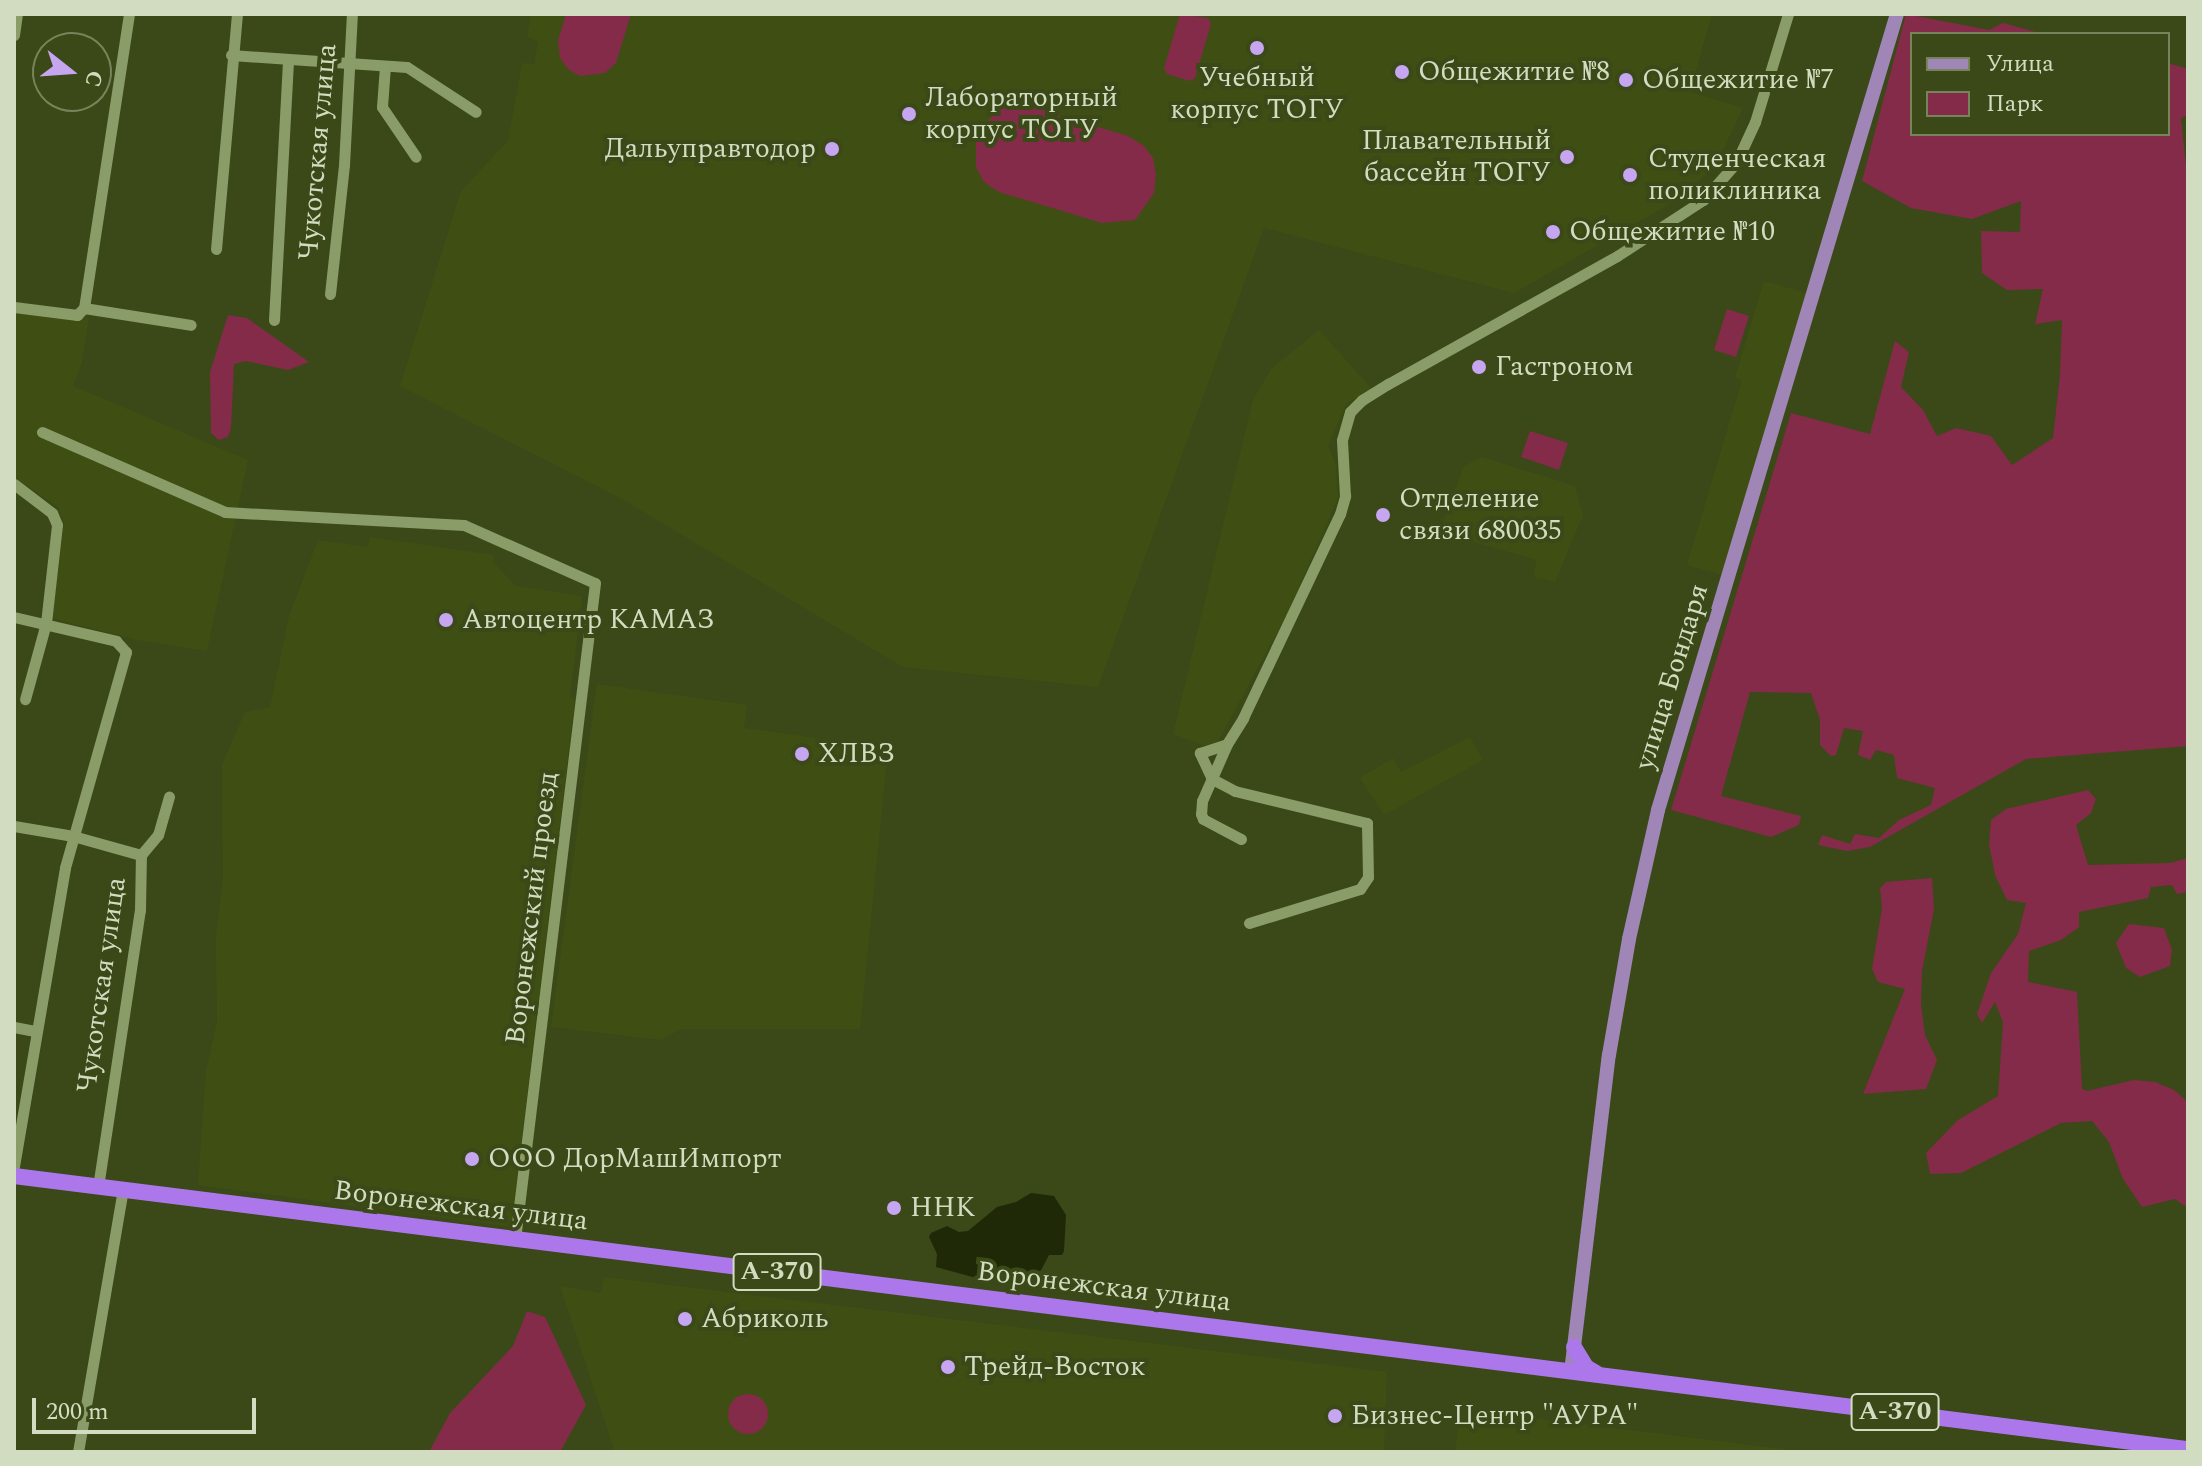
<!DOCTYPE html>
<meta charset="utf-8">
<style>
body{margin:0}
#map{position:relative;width:2202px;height:1466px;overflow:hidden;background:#3a4917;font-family:Spectral,serif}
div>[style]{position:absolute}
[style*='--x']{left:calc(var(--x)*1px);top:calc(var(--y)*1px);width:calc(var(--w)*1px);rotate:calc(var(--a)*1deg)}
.built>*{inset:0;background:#3f4f13}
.green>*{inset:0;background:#842b49}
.round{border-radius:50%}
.water>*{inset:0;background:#1f2908}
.minor>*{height:11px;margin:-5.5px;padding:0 5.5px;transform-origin:5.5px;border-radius:5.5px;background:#8a9c68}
.major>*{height:14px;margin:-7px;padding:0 7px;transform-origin:7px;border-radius:7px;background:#9f86b7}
.highway>*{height:16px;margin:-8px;padding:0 8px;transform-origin:8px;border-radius:8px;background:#ad77ec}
.dots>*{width:22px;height:22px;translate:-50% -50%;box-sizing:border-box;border:4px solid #3a4917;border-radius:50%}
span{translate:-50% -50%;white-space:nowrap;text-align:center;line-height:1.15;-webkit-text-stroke:8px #3a4917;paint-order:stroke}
.shield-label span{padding:2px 6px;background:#3a4917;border:2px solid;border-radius:6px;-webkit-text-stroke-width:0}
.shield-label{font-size:26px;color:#d2dcc1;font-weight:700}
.poi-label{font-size:28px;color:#d2dcc1}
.left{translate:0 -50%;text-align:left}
.right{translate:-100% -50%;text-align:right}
.street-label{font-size:28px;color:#d2dcc1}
.frame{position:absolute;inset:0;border:16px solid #d2dcc1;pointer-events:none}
.legend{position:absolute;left:1910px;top:32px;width:260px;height:104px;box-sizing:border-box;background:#3a4917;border:2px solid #77845b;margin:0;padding:10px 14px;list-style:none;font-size:24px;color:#d2dcc1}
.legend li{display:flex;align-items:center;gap:16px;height:40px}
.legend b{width:40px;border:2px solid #77845b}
.north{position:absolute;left:32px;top:32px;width:80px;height:80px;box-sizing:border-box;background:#3a4917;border:2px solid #77845b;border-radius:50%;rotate:107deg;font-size:22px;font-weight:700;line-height:32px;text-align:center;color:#d2dcc1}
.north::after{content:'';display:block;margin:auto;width:28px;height:36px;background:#c6a6f0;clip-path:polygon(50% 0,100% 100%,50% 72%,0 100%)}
.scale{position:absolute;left:32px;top:1398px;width:224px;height:36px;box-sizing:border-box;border:4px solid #d2dcc1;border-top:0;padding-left:10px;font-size:24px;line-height:28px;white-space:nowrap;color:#d2dcc1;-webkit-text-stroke:6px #3a4917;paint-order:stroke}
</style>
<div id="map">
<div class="built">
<div style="clip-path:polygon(531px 14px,1712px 14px,1690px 92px,1743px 108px,1714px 169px,1666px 206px,1514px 293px,1264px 228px,1098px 687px,903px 667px,622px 499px,400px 386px,461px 191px,508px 141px,522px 63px,534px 64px,538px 42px,527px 36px)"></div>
<div style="clip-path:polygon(1764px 281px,1810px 294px,1726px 576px,1687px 565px,1742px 380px,1735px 378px)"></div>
<div style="clip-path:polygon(14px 311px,56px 318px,89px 317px,82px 362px,73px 386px,248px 460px,207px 651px,137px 640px,52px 618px,64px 524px,58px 507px,14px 477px)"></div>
<div style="clip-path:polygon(1319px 330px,1372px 389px,1346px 404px,1328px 446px,1336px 465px,1338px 498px,1288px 612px,1214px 749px,1173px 734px,1253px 400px,1271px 369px)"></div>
<div style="clip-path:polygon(1482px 457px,1575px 486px,1583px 515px,1555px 582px,1534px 577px,1536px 560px,1439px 532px,1464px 466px)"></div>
<div style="clip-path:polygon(370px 537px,494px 555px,493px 562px,516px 586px,582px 596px,570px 697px,575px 699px,511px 1227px,198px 1185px,206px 1071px,217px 1022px,216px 937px,223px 878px,222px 765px,245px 712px,270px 707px,289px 616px,318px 540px,368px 547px)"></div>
<div style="clip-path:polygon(597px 684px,747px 705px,744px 728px,888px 748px,860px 1029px,681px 1029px,661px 1040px,551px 1027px)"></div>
<div style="clip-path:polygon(1470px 737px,1483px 760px,1384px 815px,1360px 778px,1393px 758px,1401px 772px)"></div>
<div style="clip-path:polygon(604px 1277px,1387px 1372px,1384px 1452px,615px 1452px,560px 1286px,600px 1293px)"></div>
<div style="clip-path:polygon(1461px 1409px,1806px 1452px,1455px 1452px)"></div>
</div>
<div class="green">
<div style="clip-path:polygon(566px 14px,631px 14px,616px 63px,605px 73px,580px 76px,569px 70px,560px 58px,558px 41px)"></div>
<div style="clip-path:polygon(1180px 14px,1208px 18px,1211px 24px,1195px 78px,1190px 81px,1167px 74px,1164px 68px)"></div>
<div style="clip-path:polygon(1906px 14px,1989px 30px,2003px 23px,2043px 34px,1912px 34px,1912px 134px,2168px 134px,2168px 63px,2188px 69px,2188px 115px,2181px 118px,2188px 185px,2188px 746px,2026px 759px,1870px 847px,1847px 851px,1818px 845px,1822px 835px,1850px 844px,1855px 834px,1879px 838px,1899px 820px,1931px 805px,1935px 788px,1897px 778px,1894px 755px,1876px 750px,1870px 760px,1858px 755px,1863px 731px,1844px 728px,1836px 755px,1831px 756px,1820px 745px,1820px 720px,1811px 693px,1750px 692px,1721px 796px,1801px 816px,1799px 825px,1771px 837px,1671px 810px,1791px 413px,1870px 434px,1895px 341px,1909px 352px,1901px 387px,1923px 410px,1937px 436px,1956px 428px,1991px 436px,2012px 465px,2053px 438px,2060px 374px,2062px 320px,2035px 324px,2043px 289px,2007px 290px,1982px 273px,1981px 231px,2020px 232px,2021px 201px,1972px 219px,1911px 208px,1862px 181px)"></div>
<div style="clip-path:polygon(1026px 105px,1128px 136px,1144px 146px,1153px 158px,1156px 175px,1154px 193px,1135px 220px,1102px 223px,999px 192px,984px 182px,976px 167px,976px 136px,998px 109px)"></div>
<div style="clip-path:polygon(1727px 309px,1749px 316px,1736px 357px,1714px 350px)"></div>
<div style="clip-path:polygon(228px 315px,247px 318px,309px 362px,288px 370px,246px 361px,234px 364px,231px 428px,228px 437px,219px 440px,211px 433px,210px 372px)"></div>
<div style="clip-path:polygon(1530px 431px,1568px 443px,1559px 470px,1521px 457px)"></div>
<div style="clip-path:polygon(2088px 790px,2096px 799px,2091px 813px,2076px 825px,2088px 865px,2170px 863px,2188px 858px,2188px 892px,2177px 894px,2172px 885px,2151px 887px,2148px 898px,2079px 912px,2079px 927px,2061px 940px,2029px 951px,2028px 982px,2077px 992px,2082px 1089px,2087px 1091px,2134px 1080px,2155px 1082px,2174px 1090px,2188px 1102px,2188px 1208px,2175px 1199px,2142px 1207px,2123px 1179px,2109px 1142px,2092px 1121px,2061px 1123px,1961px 1173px,1930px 1174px,1926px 1153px,1958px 1120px,1998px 1096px,2003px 1022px,1995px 1002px,1982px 1023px,1977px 1014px,1991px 973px,2018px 934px,2026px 903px,2007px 900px,1995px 875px,1989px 844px,1991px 820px,2006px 809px)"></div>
<div style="clip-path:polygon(1932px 878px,1934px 909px,1922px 971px,1921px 1005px,1925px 1035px,1937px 1060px,1926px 1089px,1863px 1094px,1905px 989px,1878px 982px,1872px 969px,1882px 908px,1880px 888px,1886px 882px)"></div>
<div style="clip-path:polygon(2129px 924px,2164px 928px,2172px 950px,2170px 966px,2140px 977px,2126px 968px,2116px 943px)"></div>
<div style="clip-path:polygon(527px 1311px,545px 1317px,586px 1405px,560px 1452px,429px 1452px,450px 1413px,513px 1346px)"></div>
<div class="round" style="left:728px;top:1394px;width:40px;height:40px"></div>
</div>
<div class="water">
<div style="clip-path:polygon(1031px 1193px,1054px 1196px,1066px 1215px,1064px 1251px,1062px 1255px,1049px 1255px,1037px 1278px,1013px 1276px,984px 1264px,977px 1270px,980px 1279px,936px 1267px,937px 1254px,929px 1237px,931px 1233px,947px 1226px,959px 1232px,968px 1231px,997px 1207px,1016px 1202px)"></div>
</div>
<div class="minor">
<div style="--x:14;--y:35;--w:21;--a:-82"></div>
<div style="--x:231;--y:55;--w:176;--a:3.9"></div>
<div style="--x:407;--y:67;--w:82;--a:33.1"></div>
<div style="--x:385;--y:66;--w:41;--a:94.2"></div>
<div style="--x:382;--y:107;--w:60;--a:55.8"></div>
<div style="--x:216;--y:249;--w:236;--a:-84.9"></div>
<div style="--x:330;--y:294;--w:130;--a:-83.8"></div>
<div style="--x:344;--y:165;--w:151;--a:-87"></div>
<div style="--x:14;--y:307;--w:64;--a:7.2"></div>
<div style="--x:77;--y:315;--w:10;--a:-45"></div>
<div style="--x:84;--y:308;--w:108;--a:9"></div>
<div style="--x:84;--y:308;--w:297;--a:-81.3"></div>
<div style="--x:274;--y:320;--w:261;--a:-86.9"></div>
<div style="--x:42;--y:432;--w:200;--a:23.6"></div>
<div style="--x:225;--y:512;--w:239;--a:3.1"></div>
<div style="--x:464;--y:525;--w:143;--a:23.9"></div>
<div style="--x:595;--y:583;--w:661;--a:96.95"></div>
<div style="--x:14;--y:484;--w:48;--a:37.3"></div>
<div style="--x:52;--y:513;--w:13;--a:67"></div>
<div style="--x:57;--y:525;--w:99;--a:96.4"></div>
<div style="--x:46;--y:623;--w:79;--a:105.4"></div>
<div style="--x:14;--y:617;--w:105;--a:13.2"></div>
<div style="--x:116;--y:641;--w:15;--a:48"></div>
<div style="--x:126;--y:652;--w:224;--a:105.8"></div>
<div style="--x:65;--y:868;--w:303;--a:99.7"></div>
<div style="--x:1227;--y:744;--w:62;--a:113.7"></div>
<div style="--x:1202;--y:801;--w:13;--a:94"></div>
<div style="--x:1201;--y:814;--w:5;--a:68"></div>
<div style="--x:1203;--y:819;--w:43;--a:27.8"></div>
<div style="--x:14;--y:826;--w:60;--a:9.6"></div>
<div style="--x:73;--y:836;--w:71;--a:15.6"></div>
<div style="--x:1249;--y:923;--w:116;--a:-17"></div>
<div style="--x:1360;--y:889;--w:14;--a:-56"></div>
<div style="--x:1368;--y:877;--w:54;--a:-91.1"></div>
<div style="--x:1367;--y:823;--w:136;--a:-166.4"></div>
<div style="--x:1235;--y:791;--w:26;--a:-152"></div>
<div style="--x:1212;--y:779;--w:29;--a:-115"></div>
<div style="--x:1200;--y:753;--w:28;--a:-18"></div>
<div style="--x:1227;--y:744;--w:31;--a:-58"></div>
<div style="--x:1243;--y:718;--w:226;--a:-64.6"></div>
<div style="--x:1340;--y:514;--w:19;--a:-74"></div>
<div style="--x:1345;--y:496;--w:56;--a:-93.1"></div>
<div style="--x:1342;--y:440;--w:29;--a:-74"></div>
<div style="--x:1350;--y:412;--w:17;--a:-45"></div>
<div style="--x:1362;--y:400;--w:31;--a:-32"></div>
<div style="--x:1388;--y:384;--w:262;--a:-29.2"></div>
<div style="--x:1617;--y:256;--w:103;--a:-33.1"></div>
<div style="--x:1703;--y:200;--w:50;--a:-48.3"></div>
<div style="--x:1736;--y:163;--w:45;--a:-65.1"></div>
<div style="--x:1755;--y:122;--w:113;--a:-73"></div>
<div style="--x:14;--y:1027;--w:21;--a:11"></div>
<div style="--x:98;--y:1187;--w:280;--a:-81.4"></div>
<div style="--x:140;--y:910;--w:55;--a:-89"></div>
<div style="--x:141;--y:855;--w:26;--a:-50"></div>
<div style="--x:158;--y:835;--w:40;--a:-74"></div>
<div style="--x:78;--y:1452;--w:267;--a:-80.3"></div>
</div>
<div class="major">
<div style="--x:1571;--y:1372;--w:319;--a:-83.2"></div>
<div style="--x:1609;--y:1055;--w:118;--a:-80.2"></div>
<div style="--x:1629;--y:939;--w:132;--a:-77.3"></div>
<div style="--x:1658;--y:810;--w:831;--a:-73.29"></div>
</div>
<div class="highway">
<div style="--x:14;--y:1176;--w:2191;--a:7.16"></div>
<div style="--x:1574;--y:1347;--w:23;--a:59"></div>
<div style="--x:1586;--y:1367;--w:12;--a:31"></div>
</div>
<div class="dots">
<div style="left:1257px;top:48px;background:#c6a6f0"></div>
<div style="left:1402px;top:72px;background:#c6a6f0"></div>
<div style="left:1626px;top:80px;background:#c6a6f0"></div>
<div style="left:909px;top:114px;background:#c6a6f0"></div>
<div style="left:832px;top:149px;background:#c6a6f0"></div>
<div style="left:1567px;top:157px;background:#c6a6f0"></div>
<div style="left:1630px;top:175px;background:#c6a6f0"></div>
<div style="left:1553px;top:232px;background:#c6a6f0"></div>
<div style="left:1479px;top:367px;background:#c6a6f0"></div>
<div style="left:1383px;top:515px;background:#c6a6f0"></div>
<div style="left:446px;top:620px;background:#c6a6f0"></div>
<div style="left:802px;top:754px;background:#c6a6f0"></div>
<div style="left:472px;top:1159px;background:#c6a6f0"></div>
<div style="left:894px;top:1208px;background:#c6a6f0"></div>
<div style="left:685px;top:1319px;background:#c6a6f0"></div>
<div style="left:948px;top:1367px;background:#c6a6f0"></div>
<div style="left:1335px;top:1416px;background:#c6a6f0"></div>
</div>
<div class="shield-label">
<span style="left:777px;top:1272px">А-370</span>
<span style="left:1895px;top:1412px">А-370</span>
</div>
<div class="poi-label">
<span class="left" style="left:1418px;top:72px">Общежитие №8</span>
<span style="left:1257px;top:94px">Учебный<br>корпус ТОГУ</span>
<span class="left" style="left:1642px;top:80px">Общежитие №7</span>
<span class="left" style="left:925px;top:114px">Лабораторный<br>корпус ТОГУ</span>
<span class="right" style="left:1551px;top:157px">Плавательный<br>бассейн ТОГУ</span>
<span class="right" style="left:816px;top:149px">Дальуправтодор</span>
<span class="left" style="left:1648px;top:175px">Студенческая<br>поликлиника</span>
<span class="left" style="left:1569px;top:232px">Общежитие №10</span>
<span class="left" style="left:1495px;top:367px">Гастроном</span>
<span class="left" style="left:1399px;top:515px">Отделение<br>связи 680035</span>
<span class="left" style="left:462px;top:620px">Автоцентр КАМАЗ</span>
<span class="left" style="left:818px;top:754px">ХЛВЗ</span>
<span class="left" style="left:488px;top:1159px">ООО ДорМашИмпорт</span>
<span class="left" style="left:910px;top:1208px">ННК</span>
<span class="left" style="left:701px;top:1319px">Абриколь</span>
<span class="left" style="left:964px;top:1367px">Трейд-Восток</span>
<span class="left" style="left:1351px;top:1416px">Бизнес-Центр "АУРА"</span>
</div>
<div class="street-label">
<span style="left:318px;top:152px;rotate:-85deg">Чукотская улица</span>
<span style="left:1672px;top:677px;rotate:-73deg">улица Бондаря</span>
<span style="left:532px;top:908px;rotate:-83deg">Воронежский проезд</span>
<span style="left:102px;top:985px;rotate:-82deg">Чукотская улица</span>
<span style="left:461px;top:1206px;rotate:7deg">Воронежская улица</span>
<span style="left:1104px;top:1287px;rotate:7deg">Воронежская улица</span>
</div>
<div class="frame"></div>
<ul class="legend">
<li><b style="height:10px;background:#9f86b7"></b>Улица</li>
<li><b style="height:22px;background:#842b49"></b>Парк</li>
</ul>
<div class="north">С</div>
<div class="scale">200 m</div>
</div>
